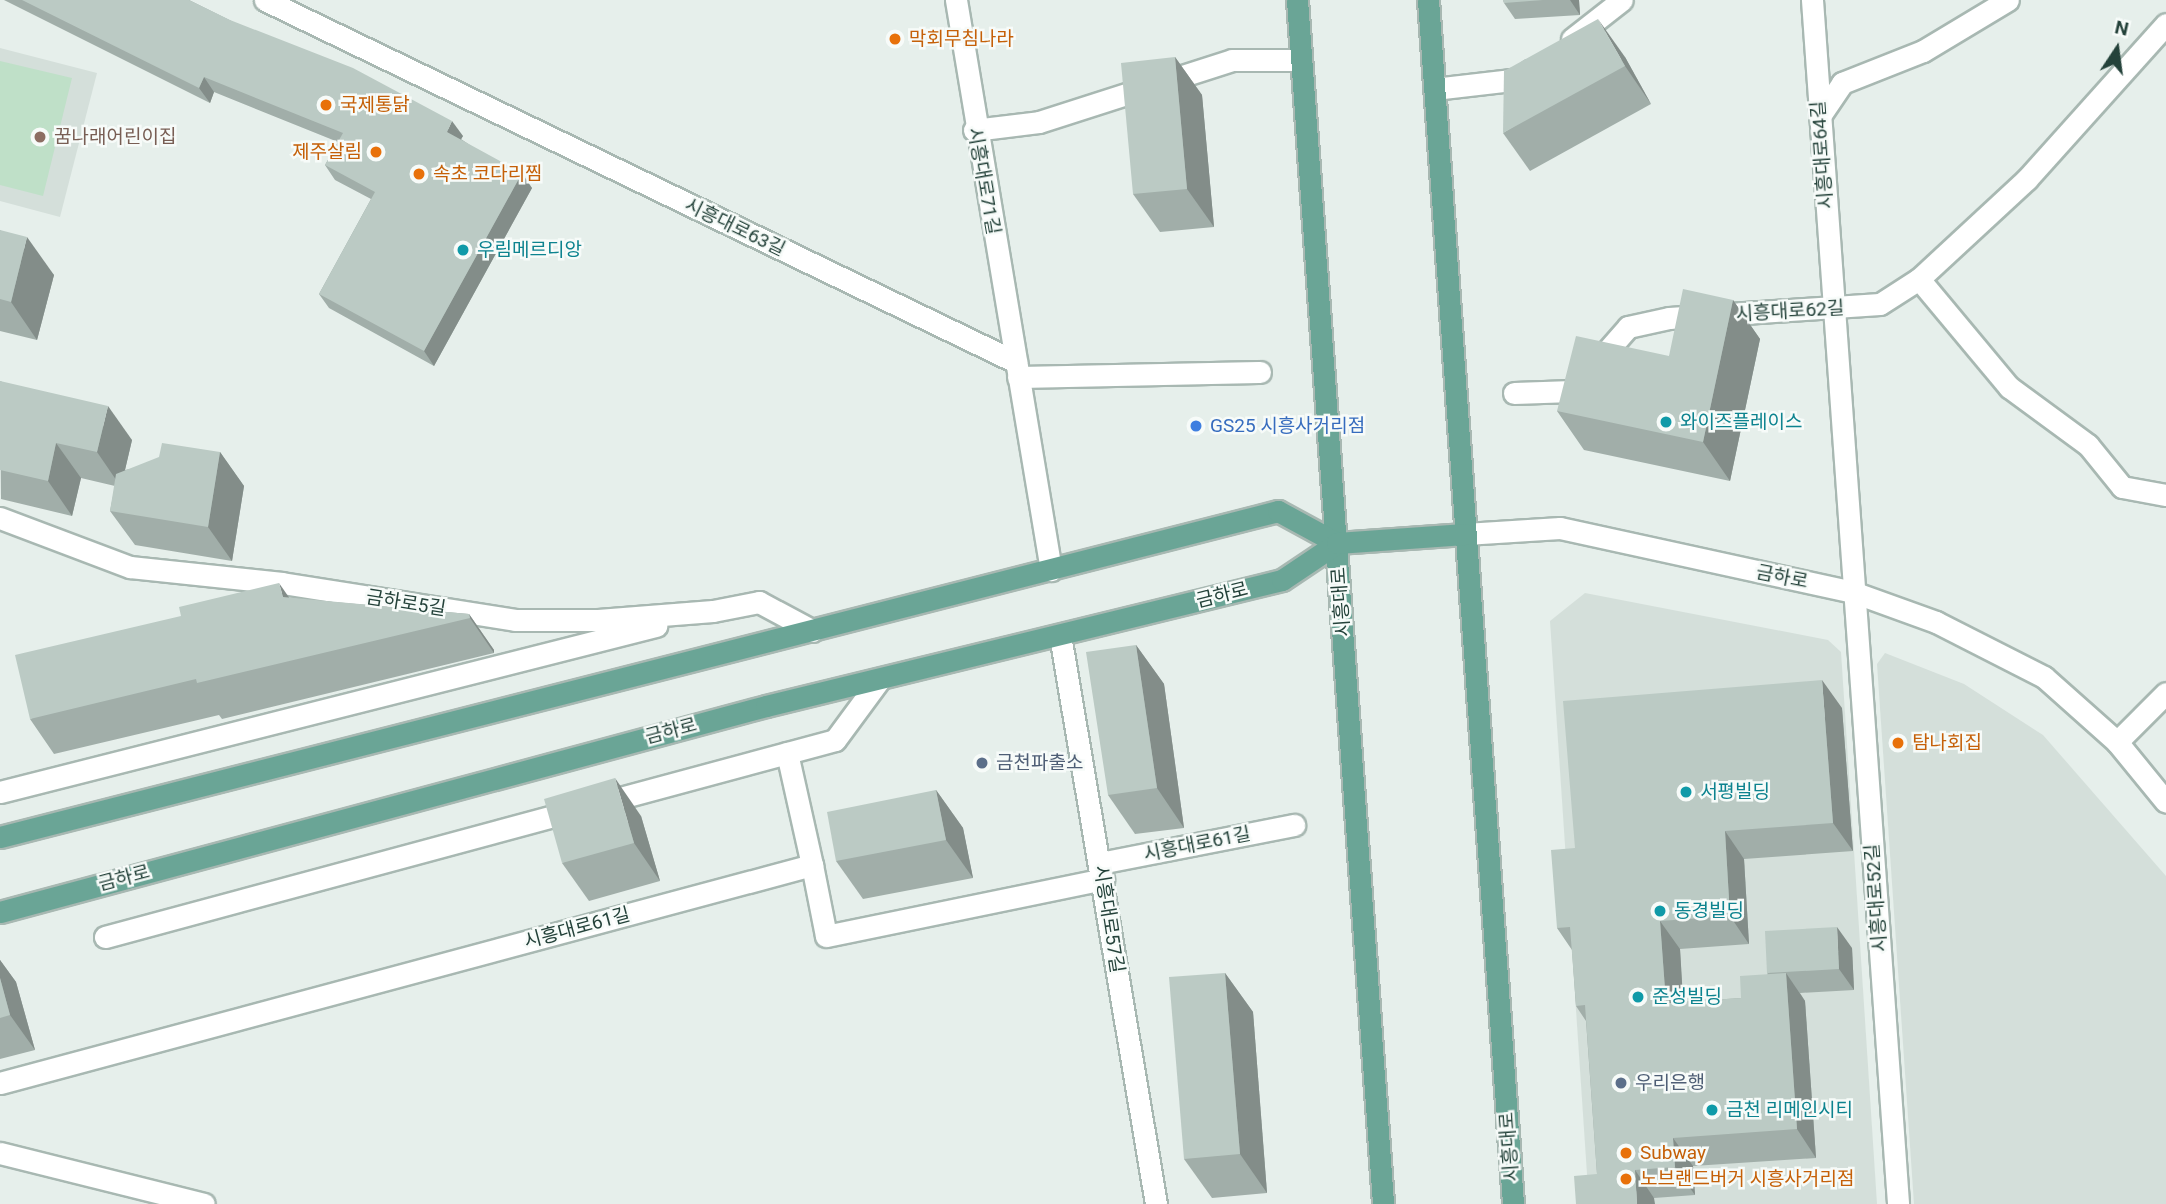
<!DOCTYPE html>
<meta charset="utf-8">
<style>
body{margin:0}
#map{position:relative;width:2166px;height:1204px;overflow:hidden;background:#e6efeb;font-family:Roboto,"Noto Sans KR",sans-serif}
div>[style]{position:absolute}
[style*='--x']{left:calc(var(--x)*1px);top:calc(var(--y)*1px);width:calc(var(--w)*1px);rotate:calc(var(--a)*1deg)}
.built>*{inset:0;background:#d4dfda}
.green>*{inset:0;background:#bfe0c8}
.roads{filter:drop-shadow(2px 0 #a8b8b2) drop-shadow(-2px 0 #a8b8b2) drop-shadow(0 2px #a8b8b2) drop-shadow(0 -2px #a8b8b2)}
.pedestrian>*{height:21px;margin:-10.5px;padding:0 10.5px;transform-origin:10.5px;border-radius:10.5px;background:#fff}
.minor>*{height:21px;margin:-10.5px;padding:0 10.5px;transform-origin:10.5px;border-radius:10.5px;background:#fff}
.secondary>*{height:21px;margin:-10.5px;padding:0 10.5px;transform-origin:10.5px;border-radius:10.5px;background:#fff}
.primary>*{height:21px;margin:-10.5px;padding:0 10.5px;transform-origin:10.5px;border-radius:10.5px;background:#6aa596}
.wall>*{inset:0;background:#a1aea9}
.shaded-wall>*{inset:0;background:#838d89}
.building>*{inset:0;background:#bbcac4}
.dots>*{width:19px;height:19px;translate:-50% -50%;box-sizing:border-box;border:4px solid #f7fbf9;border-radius:50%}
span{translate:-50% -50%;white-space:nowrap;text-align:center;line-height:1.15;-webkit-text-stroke:5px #f7fbf9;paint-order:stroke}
.food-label{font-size:19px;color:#c56008}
.left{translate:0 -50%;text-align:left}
.right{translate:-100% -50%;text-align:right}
.education-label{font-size:19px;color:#785e54}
.street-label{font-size:19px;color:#24423a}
.culture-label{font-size:19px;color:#0d838f}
.shop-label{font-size:19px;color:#366cbe}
.service-label{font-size:19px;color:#4e5e75}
.north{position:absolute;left:2082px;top:14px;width:70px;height:70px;-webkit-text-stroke:5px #f7fbf9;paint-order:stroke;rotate:13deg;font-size:19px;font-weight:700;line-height:28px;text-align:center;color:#24423a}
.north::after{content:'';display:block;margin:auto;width:24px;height:32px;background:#24423a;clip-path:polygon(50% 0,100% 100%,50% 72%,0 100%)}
</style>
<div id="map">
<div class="built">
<div style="clip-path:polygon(0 48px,97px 73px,60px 217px,0 201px)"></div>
<div style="clip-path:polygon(1585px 593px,1828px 640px,1841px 652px,1877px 1204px,1589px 1204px,1550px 621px)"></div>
<div style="clip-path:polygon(1885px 653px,1964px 684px,2043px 735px,2166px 876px,2166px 1204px,1914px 1204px,1877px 664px)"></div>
</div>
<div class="green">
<div style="clip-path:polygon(0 61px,72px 78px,43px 196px,0 185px)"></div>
</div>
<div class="roads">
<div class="pedestrian">
<div style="--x:1018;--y:377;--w:242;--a:-1.2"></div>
<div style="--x:1514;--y:393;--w:58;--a:-2"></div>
<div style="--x:1572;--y:391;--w:85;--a:-48.8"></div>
<div style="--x:1628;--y:327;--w:42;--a:-12.4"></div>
<div style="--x:1669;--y:318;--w:211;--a:-3.8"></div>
<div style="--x:1880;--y:304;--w:46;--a:-32.7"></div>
<div style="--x:1919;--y:279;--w:147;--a:-42.8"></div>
<div style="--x:2027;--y:179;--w:208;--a:-48.1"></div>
<div style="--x:1100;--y:863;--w:198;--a:-11.1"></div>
</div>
<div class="minor">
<div style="--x:265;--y:0;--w:834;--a:25.74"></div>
<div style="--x:956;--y:0;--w:578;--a:80.54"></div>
<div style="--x:1812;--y:0;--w:1207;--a:85.91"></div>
<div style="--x:1572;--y:39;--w:63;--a:-38"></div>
<div style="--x:1434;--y:89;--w:87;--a:-6.6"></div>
<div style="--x:1520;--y:79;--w:13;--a:-39"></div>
<div style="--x:1820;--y:116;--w:40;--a:-56"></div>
<div style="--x:1842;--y:83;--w:87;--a:-21.6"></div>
<div style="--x:1923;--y:51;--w:99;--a:-31"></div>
<div style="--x:974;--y:130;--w:65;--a:-7"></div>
<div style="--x:1039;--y:122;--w:203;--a:-17.8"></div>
<div style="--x:1232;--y:60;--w:69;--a:0"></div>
<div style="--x:1919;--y:279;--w:141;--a:50.2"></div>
<div style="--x:2009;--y:387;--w:98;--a:36.3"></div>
<div style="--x:2088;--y:445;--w:54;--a:51"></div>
<div style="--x:2122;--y:487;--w:45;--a:10.3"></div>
<div style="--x:0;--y:518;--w:139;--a:20.7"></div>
<div style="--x:130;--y:567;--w:153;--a:6"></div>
<div style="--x:282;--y:583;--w:236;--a:9"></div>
<div style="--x:515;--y:620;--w:83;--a:0"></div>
<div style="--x:598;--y:620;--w:115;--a:-4.5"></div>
<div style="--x:713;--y:611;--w:47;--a:-11.1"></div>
<div style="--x:759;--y:602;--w:61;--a:28.2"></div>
<div style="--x:1060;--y:635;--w:577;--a:80.42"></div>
<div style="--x:2117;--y:742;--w:69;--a:-45"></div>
<div style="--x:787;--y:753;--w:115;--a:77.4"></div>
<div style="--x:0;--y:792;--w:677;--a:-14.2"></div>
<div style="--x:105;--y:937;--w:756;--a:-15.1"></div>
<div style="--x:835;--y:740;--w:76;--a:-53.6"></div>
<div style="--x:0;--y:1083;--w:841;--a:-15.03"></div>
<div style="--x:812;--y:865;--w:72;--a:78.8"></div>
<div style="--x:826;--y:936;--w:283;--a:-11.6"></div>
<div style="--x:0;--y:1153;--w:210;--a:14"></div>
</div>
<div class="secondary">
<div style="--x:1465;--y:534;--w:95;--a:-3.6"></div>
<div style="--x:1560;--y:528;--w:300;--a:12.3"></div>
<div style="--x:1853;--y:592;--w:88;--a:19.9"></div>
<div style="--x:1936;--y:622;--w:121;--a:27"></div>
<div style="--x:2044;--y:677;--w:98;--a:41.7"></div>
<div style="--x:2117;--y:742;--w:77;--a:50.8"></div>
</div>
<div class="primary">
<div style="--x:1297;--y:0;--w:1207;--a:85.91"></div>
<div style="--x:1428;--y:0;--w:1207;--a:85.96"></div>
<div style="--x:0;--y:837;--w:1319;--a:-14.31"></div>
<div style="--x:1278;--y:511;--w:67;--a:28.5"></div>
<div style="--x:0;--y:912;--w:793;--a:-15.05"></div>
<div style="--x:766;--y:706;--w:531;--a:-13.72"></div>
<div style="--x:1282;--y:580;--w:66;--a:-33.9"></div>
<div style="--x:1337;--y:543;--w:128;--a:-4"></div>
</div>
</div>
<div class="wall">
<div style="clip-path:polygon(4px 0,189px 0,463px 136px,461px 139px,532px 188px,434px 366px,329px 308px,319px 294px,371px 199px,335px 180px,325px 165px,338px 142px,214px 92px,210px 103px)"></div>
<div style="clip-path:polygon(1503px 0,1579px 0,1580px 15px,1515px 19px,1504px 3px)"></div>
<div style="clip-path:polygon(1175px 57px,1202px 95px,1214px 227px,1160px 232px,1133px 194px)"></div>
<div style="clip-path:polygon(1625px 57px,1651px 104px,1530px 171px,1503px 133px)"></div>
<div style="clip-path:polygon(0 230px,54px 275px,37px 340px,0 331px)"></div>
<div style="clip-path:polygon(1733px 300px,1760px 339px,1730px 481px,1584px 450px,1557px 411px,1669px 356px)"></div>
<div style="clip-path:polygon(0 381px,132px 440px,125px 470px,220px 452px,244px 486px,232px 561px,135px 545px,110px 511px,115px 486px,81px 478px,72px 516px,1px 499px)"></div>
<div style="clip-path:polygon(289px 598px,469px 614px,494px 650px,494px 653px,222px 719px,219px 715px,54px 754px,30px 719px)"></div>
<div style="clip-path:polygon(1136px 645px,1164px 684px,1184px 828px,1135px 834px,1108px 795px)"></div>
<div style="clip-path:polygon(1842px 708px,1853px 851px,1744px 859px,1749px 944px,1680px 949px,1683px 1002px,1741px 998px,1768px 974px,1767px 973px,1852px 948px,1854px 990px,1800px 993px,1805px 1001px,1816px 1158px,1693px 1166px,1695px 1195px,1654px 1198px,1597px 1174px,1586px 1021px,1576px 1006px,1572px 950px,1557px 928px,1575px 848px)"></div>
<div style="clip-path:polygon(936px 790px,963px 828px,973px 878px,863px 899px,836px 861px)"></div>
<div style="clip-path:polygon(641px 816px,660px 881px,589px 901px,562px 863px)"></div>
<div style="clip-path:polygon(0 960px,16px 982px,35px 1050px,0 1059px)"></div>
<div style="clip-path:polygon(1225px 973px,1253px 1012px,1267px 1193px,1212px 1198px,1184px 1159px)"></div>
</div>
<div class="shaded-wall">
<div style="clip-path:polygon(1570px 0,1579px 0,1580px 15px)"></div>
<div style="clip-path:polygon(1598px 19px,1625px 57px,1651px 104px,1625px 66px)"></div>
<div style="clip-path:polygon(1175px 57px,1202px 95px,1214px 227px,1187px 189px)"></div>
<div style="clip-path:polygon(204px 77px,214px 92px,210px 103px,199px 88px)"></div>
<div style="clip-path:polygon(452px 121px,463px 136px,457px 146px,447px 132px)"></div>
<div style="clip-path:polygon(522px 173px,532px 188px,434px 366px,424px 351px)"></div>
<div style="clip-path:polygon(27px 237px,54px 275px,37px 340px,11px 302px)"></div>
<div style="clip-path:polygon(1733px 300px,1760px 339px,1730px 481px,1703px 442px)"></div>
<div style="clip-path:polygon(108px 406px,132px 440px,121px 487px,97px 452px)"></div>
<div style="clip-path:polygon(56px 443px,81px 478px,72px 516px,48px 481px)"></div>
<div style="clip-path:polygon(220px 452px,244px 486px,232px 561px,208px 527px)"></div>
<div style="clip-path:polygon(279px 583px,304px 619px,283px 597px)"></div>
<div style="clip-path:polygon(469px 614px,494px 650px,494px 653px,470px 618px)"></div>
<div style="clip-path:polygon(1136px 645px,1164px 684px,1184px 828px,1157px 788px)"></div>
<div style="clip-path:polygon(1822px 680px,1842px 708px,1853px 851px,1833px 823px)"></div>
<div style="clip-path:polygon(615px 778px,641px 816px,660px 881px,634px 843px)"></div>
<div style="clip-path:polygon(936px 790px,963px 828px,973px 878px,946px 840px)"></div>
<div style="clip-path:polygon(1725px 831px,1744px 859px,1749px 944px,1730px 916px)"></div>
<div style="clip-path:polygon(1660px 921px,1680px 949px,1685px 1031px,1666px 1003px)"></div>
<div style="clip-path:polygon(1837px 927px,1852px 948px,1854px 990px,1839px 969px)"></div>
<div style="clip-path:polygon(0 960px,16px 982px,35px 1050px,10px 1015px,0 978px)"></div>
<div style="clip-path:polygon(1225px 973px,1253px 1012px,1267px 1193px,1240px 1154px)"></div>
<div style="clip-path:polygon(1786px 973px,1805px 1001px,1816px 1158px,1797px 1129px)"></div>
<div style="clip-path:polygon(1673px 1138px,1693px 1166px,1695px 1195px,1675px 1167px)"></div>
<div style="clip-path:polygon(1635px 1170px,1654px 1198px,1655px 1204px,1637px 1204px)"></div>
</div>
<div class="building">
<div style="clip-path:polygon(22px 0,189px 0,230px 20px,353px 68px,452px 121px,447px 132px,522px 173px,424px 351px,319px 294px,375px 192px,325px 165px,343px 133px,204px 77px,199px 88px)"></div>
<div style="clip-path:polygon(1503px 0,1543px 0,1504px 3px)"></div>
<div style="clip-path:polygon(1598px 19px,1625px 66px,1503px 133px,1504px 71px)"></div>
<div style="clip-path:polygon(1175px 57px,1187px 189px,1133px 194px,1121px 63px)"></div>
<div style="clip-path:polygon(0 230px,27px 237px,11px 302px,0 299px)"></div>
<div style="clip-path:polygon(1683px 289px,1733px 300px,1703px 442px,1557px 411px,1576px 336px,1669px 356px)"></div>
<div style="clip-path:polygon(0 381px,108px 406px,97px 452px,56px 443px,48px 481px,0 470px)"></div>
<div style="clip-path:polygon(162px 443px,220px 452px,208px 527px,110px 511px,116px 474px,159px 457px)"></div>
<div style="clip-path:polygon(279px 583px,283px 597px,469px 614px,470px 618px,197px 683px,196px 679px,30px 719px,15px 655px,181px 616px,179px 607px)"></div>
<div style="clip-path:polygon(1136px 645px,1157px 788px,1108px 795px,1086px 652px)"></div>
<div style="clip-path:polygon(1822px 680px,1833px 823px,1725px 831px,1730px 916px,1660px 921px,1666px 1003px,1741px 998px,1740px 976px,1786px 973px,1797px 1129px,1673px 1138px,1675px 1167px,1635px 1170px,1637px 1204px,1576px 1204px,1574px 1176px,1597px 1174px,1585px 1005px,1576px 1006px,1570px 927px,1557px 928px,1551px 850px,1575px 848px,1563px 701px)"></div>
<div style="clip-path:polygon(615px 778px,634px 843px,562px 863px,544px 799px)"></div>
<div style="clip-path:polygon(936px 790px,946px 840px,836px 861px,827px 812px)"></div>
<div style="clip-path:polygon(1837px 927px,1839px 969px,1767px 973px,1765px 931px)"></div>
<div style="clip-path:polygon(1225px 973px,1240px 1154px,1184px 1159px,1169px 977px)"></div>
<div style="clip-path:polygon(0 978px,10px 1015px,0 1018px)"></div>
</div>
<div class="dots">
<div style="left:895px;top:39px;background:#e8710a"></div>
<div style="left:326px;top:105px;background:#e8710a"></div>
<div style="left:40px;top:137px;background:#8d6e63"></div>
<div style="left:376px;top:152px;background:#e8710a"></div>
<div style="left:419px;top:174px;background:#e8710a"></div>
<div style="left:463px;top:250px;background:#0f9aa8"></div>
<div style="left:1666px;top:422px;background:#0f9aa8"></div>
<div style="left:1196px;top:426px;background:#3f7fe0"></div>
<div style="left:1898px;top:743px;background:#e8710a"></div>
<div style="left:982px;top:763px;background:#5c6f8a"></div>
<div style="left:1686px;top:792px;background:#0f9aa8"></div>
<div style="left:1660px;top:911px;background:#0f9aa8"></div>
<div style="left:1638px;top:997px;background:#0f9aa8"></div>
<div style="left:1621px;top:1083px;background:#5c6f8a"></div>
<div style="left:1712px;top:1110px;background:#0f9aa8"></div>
<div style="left:1626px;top:1153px;background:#e8710a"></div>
<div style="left:1626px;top:1179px;background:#e8710a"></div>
</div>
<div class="food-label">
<span class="left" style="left:909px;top:39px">막회무침나라</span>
<span class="left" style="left:340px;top:105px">국제통닭</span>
<span class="right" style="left:362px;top:152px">제주살림</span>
<span class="left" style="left:433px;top:174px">속초 코다리찜</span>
<span class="left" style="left:1912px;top:743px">탐나회집</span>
<span class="left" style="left:1640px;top:1153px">Subway</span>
<span class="left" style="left:1640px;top:1179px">노브랜드버거 시흥사거리점</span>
</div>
<div class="education-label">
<span class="left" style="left:54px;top:137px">꿈나래어린이집</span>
</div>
<div class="street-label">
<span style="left:1822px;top:155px;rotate:-94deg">시흥대로64길</span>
<span style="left:984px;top:181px;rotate:80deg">시흥대로71길</span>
<span style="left:735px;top:227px;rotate:26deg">시흥대로63길</span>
<span style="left:1790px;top:311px;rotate:-3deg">시흥대로62길</span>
<span style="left:1782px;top:577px;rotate:11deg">금하로</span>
<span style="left:1222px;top:595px;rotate:-14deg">금하로</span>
<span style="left:1341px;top:602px;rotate:-94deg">시흥대로</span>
<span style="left:406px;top:603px;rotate:9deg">금하로5길</span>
<span style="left:671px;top:731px;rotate:-15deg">금하로</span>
<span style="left:1197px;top:844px;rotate:-11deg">시흥대로61길</span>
<span style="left:124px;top:878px;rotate:-15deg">금하로</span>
<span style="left:1876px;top:898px;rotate:-94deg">시흥대로52길</span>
<span style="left:1109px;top:919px;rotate:81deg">시흥대로57길</span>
<span style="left:577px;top:928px;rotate:-15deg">시흥대로61길</span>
<span style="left:1509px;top:1147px;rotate:-94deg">시흥대로</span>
</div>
<div class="culture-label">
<span class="left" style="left:477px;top:250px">우림메르디앙</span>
<span class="left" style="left:1680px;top:422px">와이즈플레이스</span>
<span class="left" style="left:1700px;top:792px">서평빌딩</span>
<span class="left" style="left:1674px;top:911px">동경빌딩</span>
<span class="left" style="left:1652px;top:997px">준성빌딩</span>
<span class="left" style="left:1726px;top:1110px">금천 리메인시티</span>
</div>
<div class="shop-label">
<span class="left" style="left:1210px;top:426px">GS25 시흥사거리점</span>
</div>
<div class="service-label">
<span class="left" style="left:996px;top:763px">금천파출소</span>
<span class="left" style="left:1635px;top:1083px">우리은행</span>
</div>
<div class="north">N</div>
</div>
